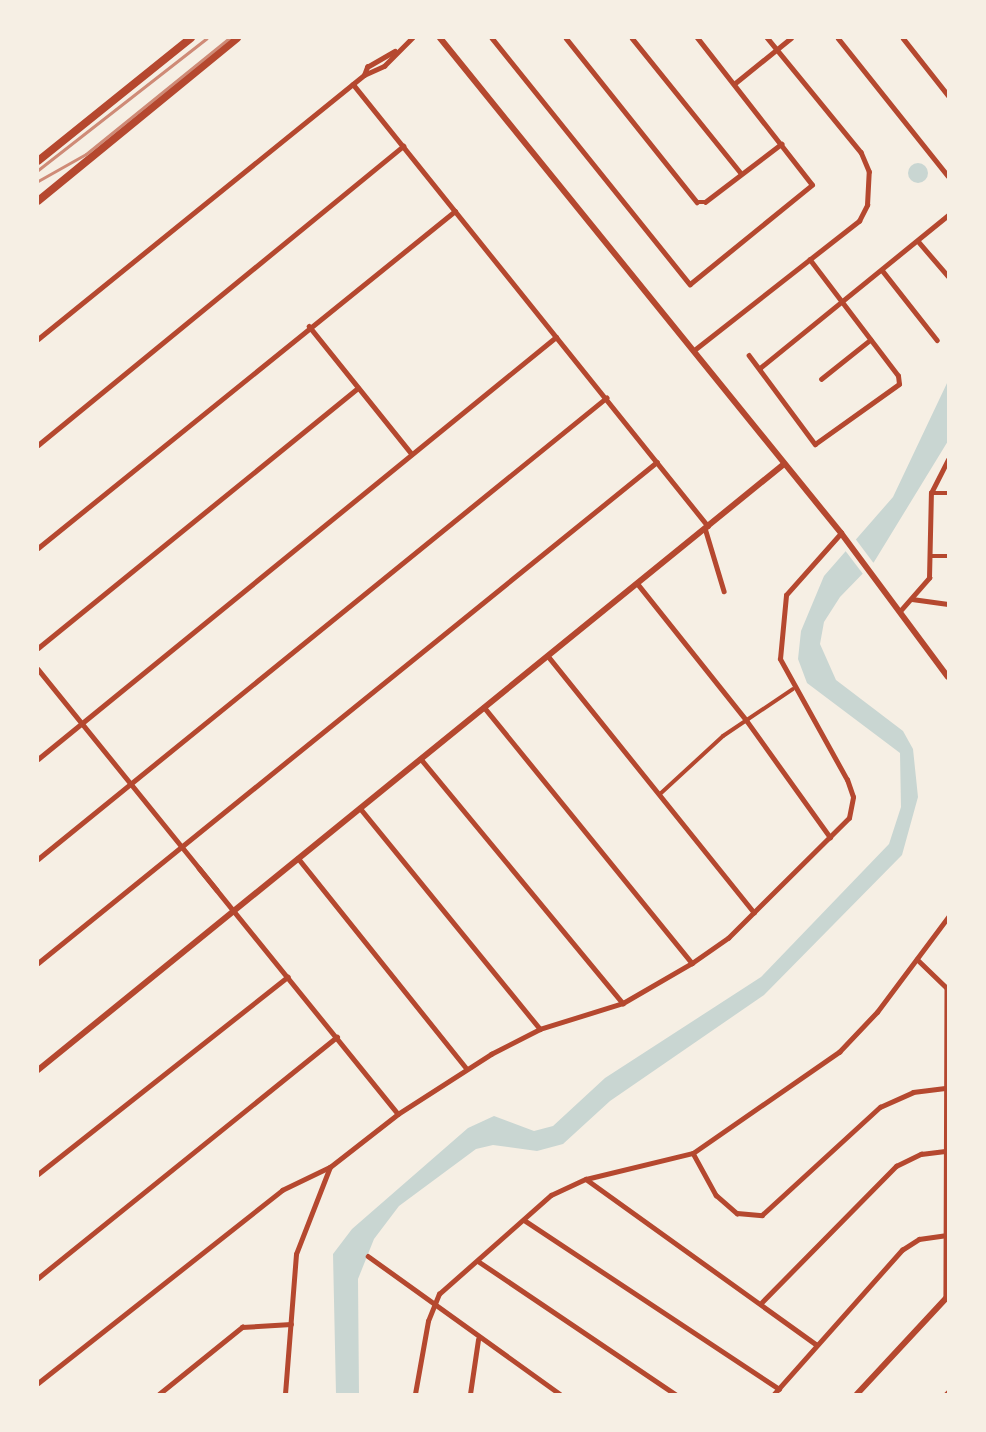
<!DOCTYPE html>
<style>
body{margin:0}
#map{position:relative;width:986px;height:1432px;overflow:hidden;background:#f6efe4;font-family:"Space Grotesk",sans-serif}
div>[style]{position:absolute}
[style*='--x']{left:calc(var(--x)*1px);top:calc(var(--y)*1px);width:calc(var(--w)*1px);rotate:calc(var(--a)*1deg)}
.water>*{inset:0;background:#c9d6d2}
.round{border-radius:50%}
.pier>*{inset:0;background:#f6efe4}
.pedestrian>*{height:4px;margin:-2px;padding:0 2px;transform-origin:2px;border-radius:2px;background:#b5482f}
.minor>*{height:4.5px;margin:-2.25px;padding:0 2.25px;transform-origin:2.25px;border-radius:2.25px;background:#b5482f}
.tertiary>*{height:6px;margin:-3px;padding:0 3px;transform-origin:3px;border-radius:3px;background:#b5482f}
.primary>*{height:8px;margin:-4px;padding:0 4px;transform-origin:4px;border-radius:4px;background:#b5482f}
.rail>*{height:3px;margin:-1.5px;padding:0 1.5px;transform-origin:1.5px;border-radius:1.5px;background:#cf8b77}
span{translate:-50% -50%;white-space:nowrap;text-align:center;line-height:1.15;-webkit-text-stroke:4.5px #f6efe4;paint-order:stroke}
.frame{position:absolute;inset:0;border:39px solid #f6efe4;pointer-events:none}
</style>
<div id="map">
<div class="water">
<div class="round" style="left:908px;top:163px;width:20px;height:20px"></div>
<div style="clip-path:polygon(948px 381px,948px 441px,874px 562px,840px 597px,824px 622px,820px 644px,836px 680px,903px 731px,913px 749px,918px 797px,902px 855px,764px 995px,610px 1101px,563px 1144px,537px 1151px,493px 1145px,476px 1149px,399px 1206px,374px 1239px,358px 1279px,359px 1394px,336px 1394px,333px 1254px,352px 1229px,468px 1128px,494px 1116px,534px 1131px,553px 1126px,605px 1078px,761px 977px,889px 844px,901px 807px,900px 753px,807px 683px,798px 659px,801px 631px,824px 576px,893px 497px)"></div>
</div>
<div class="pier">
<div style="clip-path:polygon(854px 537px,875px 565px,863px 574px,844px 549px)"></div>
</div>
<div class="pedestrian">
<div style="--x:660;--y:794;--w:86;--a:-42.6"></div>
<div style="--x:723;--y:736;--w:84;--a:-33.9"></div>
</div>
<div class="minor">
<div style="--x:492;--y:38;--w:316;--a:51.2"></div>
<div style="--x:690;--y:284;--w:157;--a:-39.1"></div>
<div style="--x:812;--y:185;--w:187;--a:-128"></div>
<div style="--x:566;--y:38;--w:210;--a:51.4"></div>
<div style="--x:697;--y:202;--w:8;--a:0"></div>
<div style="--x:705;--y:202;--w:96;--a:-37.3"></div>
<div style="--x:632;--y:38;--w:174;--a:51.1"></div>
<div style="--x:838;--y:38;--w:176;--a:51.4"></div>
<div style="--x:903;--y:38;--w:73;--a:51.7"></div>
<div style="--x:364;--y:75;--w:22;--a:-24"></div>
<div style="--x:384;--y:66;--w:40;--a:-45"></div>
<div style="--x:353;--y:84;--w:567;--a:51.23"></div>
<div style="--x:734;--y:84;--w:73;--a:-38.9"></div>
<div style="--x:918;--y:241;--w:46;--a:49.4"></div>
<div style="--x:882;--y:270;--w:89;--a:51.8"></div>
<div style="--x:309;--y:326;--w:164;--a:51.2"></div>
<div style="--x:38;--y:339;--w:419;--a:-39"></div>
<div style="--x:364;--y:75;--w:9;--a:-69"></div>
<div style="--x:367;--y:67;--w:32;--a:-30"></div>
<div style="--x:693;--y:351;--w:211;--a:-38.1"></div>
<div style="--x:859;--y:221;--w:18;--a:-63"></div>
<div style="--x:867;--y:205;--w:33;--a:-87"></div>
<div style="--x:869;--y:172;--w:21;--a:-113"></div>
<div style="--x:861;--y:153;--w:149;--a:-129.3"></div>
<div style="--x:749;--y:355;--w:111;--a:53.4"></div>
<div style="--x:815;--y:444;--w:103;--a:-35.5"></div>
<div style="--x:899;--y:384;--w:8;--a:-97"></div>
<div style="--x:898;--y:376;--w:146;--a:-127.2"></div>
<div style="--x:760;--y:368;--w:242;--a:-39.1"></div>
<div style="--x:821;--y:379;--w:63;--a:-38.5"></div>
<div style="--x:38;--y:445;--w:472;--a:-39.3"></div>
<div style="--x:931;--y:493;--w:17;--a:0"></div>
<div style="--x:705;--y:528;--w:66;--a:73.2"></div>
<div style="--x:38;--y:548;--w:536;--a:-38.94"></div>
<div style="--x:930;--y:556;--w:18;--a:0"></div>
<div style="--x:637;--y:583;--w:176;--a:51.4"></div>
<div style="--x:747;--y:721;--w:143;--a:54.4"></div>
<div style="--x:912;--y:599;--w:36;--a:8"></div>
<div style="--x:901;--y:610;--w:43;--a:-48.8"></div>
<div style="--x:929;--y:578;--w:85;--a:-88.7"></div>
<div style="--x:931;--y:493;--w:37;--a:-63"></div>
<div style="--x:38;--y:648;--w:412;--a:-39.1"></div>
<div style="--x:548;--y:656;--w:329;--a:51.2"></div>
<div style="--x:38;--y:669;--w:284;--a:51"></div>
<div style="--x:484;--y:707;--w:330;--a:50.9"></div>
<div style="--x:38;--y:759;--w:668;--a:-39.17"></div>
<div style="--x:421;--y:759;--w:317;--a:50.4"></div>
<div style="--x:360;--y:808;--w:285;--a:50.8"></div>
<div style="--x:298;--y:858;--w:270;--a:51.3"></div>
<div style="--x:38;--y:859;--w:732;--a:-39.06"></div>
<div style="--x:199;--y:868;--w:316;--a:51"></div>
<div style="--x:917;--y:959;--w:42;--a:44"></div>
<div style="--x:947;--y:988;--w:311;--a:90.2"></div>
<div style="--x:38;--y:963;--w:796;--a:-38.99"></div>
<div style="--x:693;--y:1153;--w:48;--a:61.3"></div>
<div style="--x:716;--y:1195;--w:28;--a:41"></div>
<div style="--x:737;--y:1213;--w:25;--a:5"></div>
<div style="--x:762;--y:1215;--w:160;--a:-42.5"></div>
<div style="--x:880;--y:1107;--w:36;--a:-24"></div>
<div style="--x:913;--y:1092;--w:34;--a:-7"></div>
<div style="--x:38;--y:1174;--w:318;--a:-38.3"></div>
<div style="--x:586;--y:1179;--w:283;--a:35.7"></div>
<div style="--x:524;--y:1220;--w:306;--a:33.5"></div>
<div style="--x:368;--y:1256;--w:236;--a:35.7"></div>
<div style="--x:478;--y:1261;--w:238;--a:34"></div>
<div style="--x:38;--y:1278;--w:384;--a:-38.9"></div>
<div style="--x:762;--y:1302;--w:191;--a:-45.4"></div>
<div style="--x:896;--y:1166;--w:28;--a:-26"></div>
<div style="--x:921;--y:1154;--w:26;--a:-7"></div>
<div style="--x:38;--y:1383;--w:311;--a:-38.3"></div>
<div style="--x:282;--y:1190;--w:53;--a:-25.6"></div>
<div style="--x:159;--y:1394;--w:107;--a:-38.9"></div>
<div style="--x:242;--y:1327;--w:49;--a:-3.5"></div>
<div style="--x:285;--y:1394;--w:140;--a:-85.5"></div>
<div style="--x:296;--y:1254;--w:93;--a:-68.7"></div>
<div style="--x:330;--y:1167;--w:86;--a:-37.9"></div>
<div style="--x:398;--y:1114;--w:111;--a:-32.8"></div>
<div style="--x:491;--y:1054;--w:55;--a:-27"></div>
<div style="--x:540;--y:1029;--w:87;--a:-17.4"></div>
<div style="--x:623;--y:1003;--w:80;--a:-30.1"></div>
<div style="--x:692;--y:963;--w:44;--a:-34.8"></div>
<div style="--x:728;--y:938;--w:170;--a:-44.8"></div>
<div style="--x:849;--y:818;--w:21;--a:-79"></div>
<div style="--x:853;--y:797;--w:18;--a:-109"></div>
<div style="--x:847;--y:780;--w:138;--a:-119"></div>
<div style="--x:780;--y:659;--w:64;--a:-84.6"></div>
<div style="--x:786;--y:595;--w:83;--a:-48.4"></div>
<div style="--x:415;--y:1394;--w:74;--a:-79.9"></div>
<div style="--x:428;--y:1321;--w:29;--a:-68"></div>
<div style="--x:439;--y:1294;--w:149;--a:-41.5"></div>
<div style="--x:551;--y:1195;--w:38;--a:-25"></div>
<div style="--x:586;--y:1179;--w:110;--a:-13.7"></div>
<div style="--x:693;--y:1153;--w:178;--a:-34.7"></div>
<div style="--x:839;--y:1052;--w:55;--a:-46.5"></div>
<div style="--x:877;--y:1012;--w:119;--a:-53.2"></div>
<div style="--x:470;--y:1394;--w:55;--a:-81.6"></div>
<div style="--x:774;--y:1394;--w:193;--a:-48.4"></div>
<div style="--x:902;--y:1250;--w:20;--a:-33"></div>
<div style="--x:919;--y:1239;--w:28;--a:-8"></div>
<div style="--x:946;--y:1394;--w:3;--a:-45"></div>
</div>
<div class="tertiary">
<div style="--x:440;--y:38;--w:637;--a:50.99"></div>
<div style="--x:841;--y:533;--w:179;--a:53.4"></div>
<div style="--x:38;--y:1070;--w:961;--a:-39.09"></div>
<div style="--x:857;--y:1394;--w:134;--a:-47.1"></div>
</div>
<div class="primary">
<div style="--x:38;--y:161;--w:196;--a:-38.8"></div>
<div style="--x:38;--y:201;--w:257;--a:-39.3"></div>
</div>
<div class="rail">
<div style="--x:38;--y:170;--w:214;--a:-38"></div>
<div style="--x:38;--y:181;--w:55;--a:-29.4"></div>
<div style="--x:86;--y:154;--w:184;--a:-39"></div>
</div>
<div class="frame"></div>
</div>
